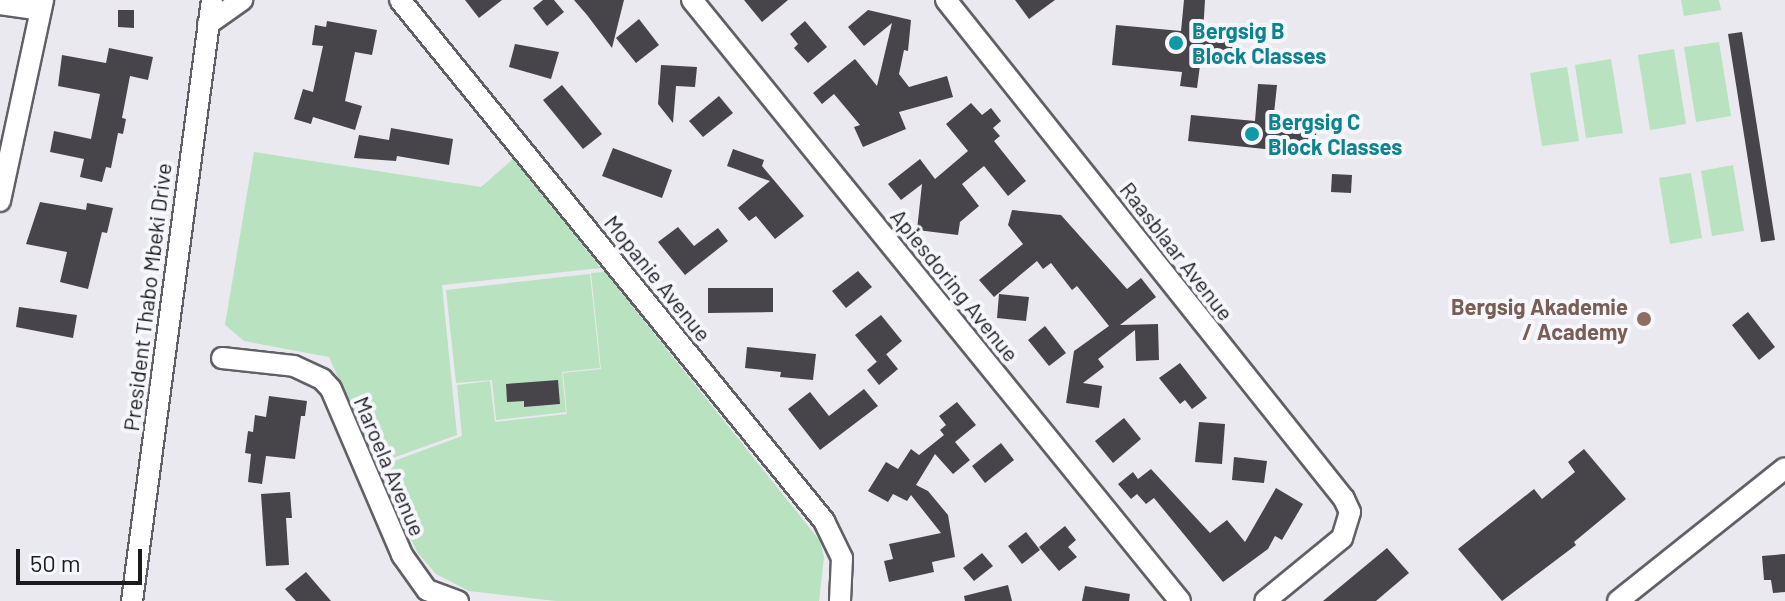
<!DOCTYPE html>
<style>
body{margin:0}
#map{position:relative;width:1785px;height:601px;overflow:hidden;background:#e9e9ef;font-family:Barlow,sans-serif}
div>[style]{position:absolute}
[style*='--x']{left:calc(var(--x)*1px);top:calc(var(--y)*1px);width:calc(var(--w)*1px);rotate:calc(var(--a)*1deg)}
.green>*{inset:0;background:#b9e2c0}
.building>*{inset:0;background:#47454a}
.roads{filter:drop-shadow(2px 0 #616066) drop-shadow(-2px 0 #616066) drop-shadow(0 2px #616066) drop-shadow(0 -2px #616066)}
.minor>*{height:20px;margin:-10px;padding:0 10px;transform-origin:10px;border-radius:10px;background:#fff}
.dots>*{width:22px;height:22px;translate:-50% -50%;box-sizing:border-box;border:4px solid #f6f6fd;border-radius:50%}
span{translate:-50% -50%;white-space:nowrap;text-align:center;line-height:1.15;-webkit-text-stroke:8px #f6f6fd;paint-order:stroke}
.culture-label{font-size:22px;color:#0d838f;font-weight:700}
.left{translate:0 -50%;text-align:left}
.street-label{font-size:22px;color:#1c1b1e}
.education-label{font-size:22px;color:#785e54;font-weight:700}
.right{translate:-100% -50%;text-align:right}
.scale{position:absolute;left:16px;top:549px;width:126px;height:36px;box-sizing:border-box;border:4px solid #1c1b1e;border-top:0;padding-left:10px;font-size:24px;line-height:28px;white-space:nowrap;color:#1c1b1e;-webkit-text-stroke:6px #f6f6fd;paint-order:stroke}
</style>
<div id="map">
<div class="green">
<div style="clip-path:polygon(1681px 0,1719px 0,1721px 10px,1684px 16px)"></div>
<div style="clip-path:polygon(1719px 42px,1731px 116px,1696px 122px,1684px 47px)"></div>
<div style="clip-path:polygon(1674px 49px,1686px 124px,1650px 130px,1638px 55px)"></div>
<div style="clip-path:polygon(1611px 59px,1623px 133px,1586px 138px,1575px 65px)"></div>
<div style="clip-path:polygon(1567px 67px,1579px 141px,1542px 146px,1530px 73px)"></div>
<div style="clip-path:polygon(254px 152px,481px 187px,513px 159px,601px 268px,442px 285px,457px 435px,376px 464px,329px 357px,244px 341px,225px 325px)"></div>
<div style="clip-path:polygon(1733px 165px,1744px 231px,1712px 236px,1701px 171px)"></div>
<div style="clip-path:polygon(1691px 173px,1702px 238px,1670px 244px,1659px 178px)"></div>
<div style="clip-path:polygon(605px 272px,820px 541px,824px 557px,819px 601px,556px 601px,469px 591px,436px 574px,417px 552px,378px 467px,462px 436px,457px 385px,490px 381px,495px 422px,567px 414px,563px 373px,601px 369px,591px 273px)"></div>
<div style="clip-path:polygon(590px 274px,600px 368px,562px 372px,566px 412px,496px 420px,492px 380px,456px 383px,446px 290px)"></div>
</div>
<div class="building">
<div style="clip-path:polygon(465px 0,502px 0,479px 18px)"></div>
<div style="clip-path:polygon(543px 0,554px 0,564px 12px,547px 26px,533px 8px)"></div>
<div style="clip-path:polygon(574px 0,624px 0,612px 48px,587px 15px)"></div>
<div style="clip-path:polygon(744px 0,788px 0,762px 22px)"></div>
<div style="clip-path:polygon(1015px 0,1055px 0,1029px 19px)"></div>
<div style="clip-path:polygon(1184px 0,1205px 0,1203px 33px,1239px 37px,1237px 62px,1201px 58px,1197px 88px,1180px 86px,1182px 72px,1112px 65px,1116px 25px,1181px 31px)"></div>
<div style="clip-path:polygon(118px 10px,134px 10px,134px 28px,118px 27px)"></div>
<div style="clip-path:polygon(868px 10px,911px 20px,908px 51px,904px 50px,899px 74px,909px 87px,947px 76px,953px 97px,899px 112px,906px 129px,863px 147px,854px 127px,860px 125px,834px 94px,822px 104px,813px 93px,855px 59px,877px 86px,892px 23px,864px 46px,848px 27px)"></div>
<div style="clip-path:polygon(639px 19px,659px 45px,636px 63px,616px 38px)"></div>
<div style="clip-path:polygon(327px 21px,377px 30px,372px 55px,355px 52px,345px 101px,362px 106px,355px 130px,313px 117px,311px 124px,294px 119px,303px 89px,313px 92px,323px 46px,312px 45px,315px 25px,326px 27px)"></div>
<div style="clip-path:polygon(805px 21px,827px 47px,808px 63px,794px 48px,798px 44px,790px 34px)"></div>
<div style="clip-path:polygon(1742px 32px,1775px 240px,1761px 242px,1728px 34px)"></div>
<div style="clip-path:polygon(515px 44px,559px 52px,551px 79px,509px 67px)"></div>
<div style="clip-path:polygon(109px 48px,153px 57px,148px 80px,130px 76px,122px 118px,126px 119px,123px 134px,118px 133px,111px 168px,106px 167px,102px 182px,80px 177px,84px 159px,50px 152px,54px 131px,91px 139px,100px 94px,58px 86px,62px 55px,106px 63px)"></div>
<div style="clip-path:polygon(661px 65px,697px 67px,695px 87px,676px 86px,673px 123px,658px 104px)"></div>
<div style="clip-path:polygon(1258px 84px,1277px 85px,1273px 123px,1317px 127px,1314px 154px,1188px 141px,1191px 115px,1255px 121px)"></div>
<div style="clip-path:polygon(562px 85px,602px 134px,583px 149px,543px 100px)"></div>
<div style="clip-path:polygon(719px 96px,733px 113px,703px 137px,689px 121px)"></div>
<div style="clip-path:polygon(971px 103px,982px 115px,991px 108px,1001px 121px,993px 128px,1000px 136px,994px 141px,1026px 181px,1008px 196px,984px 166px,962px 184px,979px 206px,960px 222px,958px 235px,917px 230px,922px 184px,901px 200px,888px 184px,920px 159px,935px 179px,968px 151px,946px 124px)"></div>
<div style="clip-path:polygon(391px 128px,453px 139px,449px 165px,397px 156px,396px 161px,354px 158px,359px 135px,389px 140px)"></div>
<div style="clip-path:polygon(613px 148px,672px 170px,662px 198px,602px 176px)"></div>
<div style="clip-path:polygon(733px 149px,764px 160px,762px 166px,804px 216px,775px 239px,756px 216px,749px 221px,738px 208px,770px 181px,727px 166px)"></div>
<div style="clip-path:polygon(1332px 174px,1352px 175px,1351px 193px,1331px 192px)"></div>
<div style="clip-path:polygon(40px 202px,86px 210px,87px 203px,113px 208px,107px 233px,102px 232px,88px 289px,60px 282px,67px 252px,26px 244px)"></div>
<div style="clip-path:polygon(1012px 210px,1061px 215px,1127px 289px,1141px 278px,1156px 297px,1120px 325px,1158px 324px,1159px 360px,1136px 361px,1135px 330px,1098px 359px,1104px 367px,1083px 383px,1102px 386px,1099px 408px,1066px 403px,1074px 351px,1109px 326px,1077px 286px,1072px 290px,1051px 263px,1043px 269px,1037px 261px,994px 297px,979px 280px,1023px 244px,1008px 225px)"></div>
<div style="clip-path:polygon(678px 227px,694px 246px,718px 228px,728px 241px,685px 275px,658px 242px)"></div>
<div style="clip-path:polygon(858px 271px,872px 287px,846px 308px,832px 291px)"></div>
<div style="clip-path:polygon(708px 288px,773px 288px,773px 312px,708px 313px)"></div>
<div style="clip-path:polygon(999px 294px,1029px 297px,1026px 321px,997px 318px)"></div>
<div style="clip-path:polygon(19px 307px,77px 315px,73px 338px,16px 327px)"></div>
<div style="clip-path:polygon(1748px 312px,1775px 347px,1759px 360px,1732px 325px)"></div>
<div style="clip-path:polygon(881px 315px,902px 341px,877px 362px,855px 335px)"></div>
<div style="clip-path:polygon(1045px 326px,1066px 353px,1049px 366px,1028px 340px)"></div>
<div style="clip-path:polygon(747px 347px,816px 354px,813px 380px,780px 377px,781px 372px,745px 368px)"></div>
<div style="clip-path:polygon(886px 354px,898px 369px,879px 385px,867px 370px)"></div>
<div style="clip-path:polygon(1180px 363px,1207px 398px,1192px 409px,1185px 400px,1180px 404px,1159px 378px)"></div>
<div style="clip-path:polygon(558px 380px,560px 404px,524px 407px,524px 401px,507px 402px,506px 384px)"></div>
<div style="clip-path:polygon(864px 389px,878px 406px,820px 450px,788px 409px,810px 392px,829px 416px)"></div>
<div style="clip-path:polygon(269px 396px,307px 401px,305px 416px,301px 416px,295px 459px,266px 456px,262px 484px,248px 482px,251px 454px,245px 453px,248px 431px,253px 432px,255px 415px,266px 417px)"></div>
<div style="clip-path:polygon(957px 402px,976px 425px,955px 442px,970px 460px,953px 474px,935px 454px,916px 485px,928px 491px,948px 515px,955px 557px,932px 562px,934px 572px,889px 582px,884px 561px,893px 559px,889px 544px,941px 533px,911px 495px,907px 501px,893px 494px,888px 502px,868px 491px,886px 462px,898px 469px,911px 449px,919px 455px,944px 435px,940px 430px,946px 425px,939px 416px)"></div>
<div style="clip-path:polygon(1124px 418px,1141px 439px,1113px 463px,1095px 441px)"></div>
<div style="clip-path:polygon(1199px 422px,1225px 424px,1222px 464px,1195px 462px)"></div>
<div style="clip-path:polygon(1001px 443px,1014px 460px,985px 483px,972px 466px)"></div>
<div style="clip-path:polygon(1584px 449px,1626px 499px,1574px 542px,1576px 545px,1502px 601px,1458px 549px,1534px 489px,1542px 499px,1575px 472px,1568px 462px)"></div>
<div style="clip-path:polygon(1234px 457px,1267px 461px,1264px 483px,1232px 480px)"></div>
<div style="clip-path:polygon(1151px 469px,1210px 533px,1227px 520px,1245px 542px,1276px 488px,1303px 504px,1282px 540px,1275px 536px,1268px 549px,1223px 582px,1154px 498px,1146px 504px,1137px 494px,1131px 499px,1118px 484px,1133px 472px,1138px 479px)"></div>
<div style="clip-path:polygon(290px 492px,292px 518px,286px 518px,289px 565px,266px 566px,261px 494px)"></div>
<div style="clip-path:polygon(1065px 526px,1076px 540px,1068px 547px,1077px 557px,1059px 571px,1039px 547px)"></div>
<div style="clip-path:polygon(1026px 532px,1040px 550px,1022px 564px,1008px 546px)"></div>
<div style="clip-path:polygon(1387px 548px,1409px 573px,1376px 601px,1323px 601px)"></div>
<div style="clip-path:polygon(982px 553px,993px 566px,974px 581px,963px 568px)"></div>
<div style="clip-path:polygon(1785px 554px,1785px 592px,1773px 593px,1771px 580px,1764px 580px,1762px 556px)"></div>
<div style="clip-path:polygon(306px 572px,318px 586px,331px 601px,296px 601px,285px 589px)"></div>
<div style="clip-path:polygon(1008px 585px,1012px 601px,965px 601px,964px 596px)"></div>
<div style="clip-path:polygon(1085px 586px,1130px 594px,1129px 601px,1082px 601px)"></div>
</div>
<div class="roads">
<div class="minor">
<div style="--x:400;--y:0;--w:672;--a:50.86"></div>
<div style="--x:824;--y:521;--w:41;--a:64.1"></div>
<div style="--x:842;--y:558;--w:43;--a:92.7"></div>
<div style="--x:692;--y:0;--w:774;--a:50.92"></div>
<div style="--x:946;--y:0;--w:638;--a:51.42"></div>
<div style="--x:1344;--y:499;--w:14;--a:65"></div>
<div style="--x:1350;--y:512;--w:27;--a:107"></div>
<div style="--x:1342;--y:538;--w:99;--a:140.7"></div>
<div style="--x:0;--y:4;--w:41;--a:8.3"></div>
<div style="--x:208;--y:24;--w:42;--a:-35.2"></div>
<div style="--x:0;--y:201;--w:206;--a:-77.9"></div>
<div style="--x:222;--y:358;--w:72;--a:6.3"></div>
<div style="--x:294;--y:366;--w:31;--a:25"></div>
<div style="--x:322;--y:379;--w:13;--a:48"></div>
<div style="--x:331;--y:389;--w:181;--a:66.8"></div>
<div style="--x:402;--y:555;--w:43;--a:54.5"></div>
<div style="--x:427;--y:590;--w:33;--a:20"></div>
<div style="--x:132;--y:601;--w:606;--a:-82.42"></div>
<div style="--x:1618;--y:601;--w:213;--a:-38.5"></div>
</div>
</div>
<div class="dots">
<div style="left:1176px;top:43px;background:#0f9aa8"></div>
<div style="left:1252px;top:134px;background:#0f9aa8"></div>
<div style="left:1644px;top:319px;background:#8d6e63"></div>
</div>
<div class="culture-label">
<span class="left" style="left:1192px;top:43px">Bergsig B<br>Block Classes</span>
<span class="left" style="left:1268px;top:134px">Bergsig C<br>Block Classes</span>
</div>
<div class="street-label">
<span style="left:1177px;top:251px;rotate:52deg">Raasblaar Avenue</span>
<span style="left:658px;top:278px;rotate:51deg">Mopanie Avenue</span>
<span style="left:955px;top:285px;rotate:51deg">Apiesdoring Avenue</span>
<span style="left:147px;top:297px;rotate:-83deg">President Thabo Mbeki Drive</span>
<span style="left:390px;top:466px;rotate:67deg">Maroela Avenue</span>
</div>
<div class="education-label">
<span class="right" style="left:1628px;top:319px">Bergsig Akademie<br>/ Academy</span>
</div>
<div class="scale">50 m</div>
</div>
